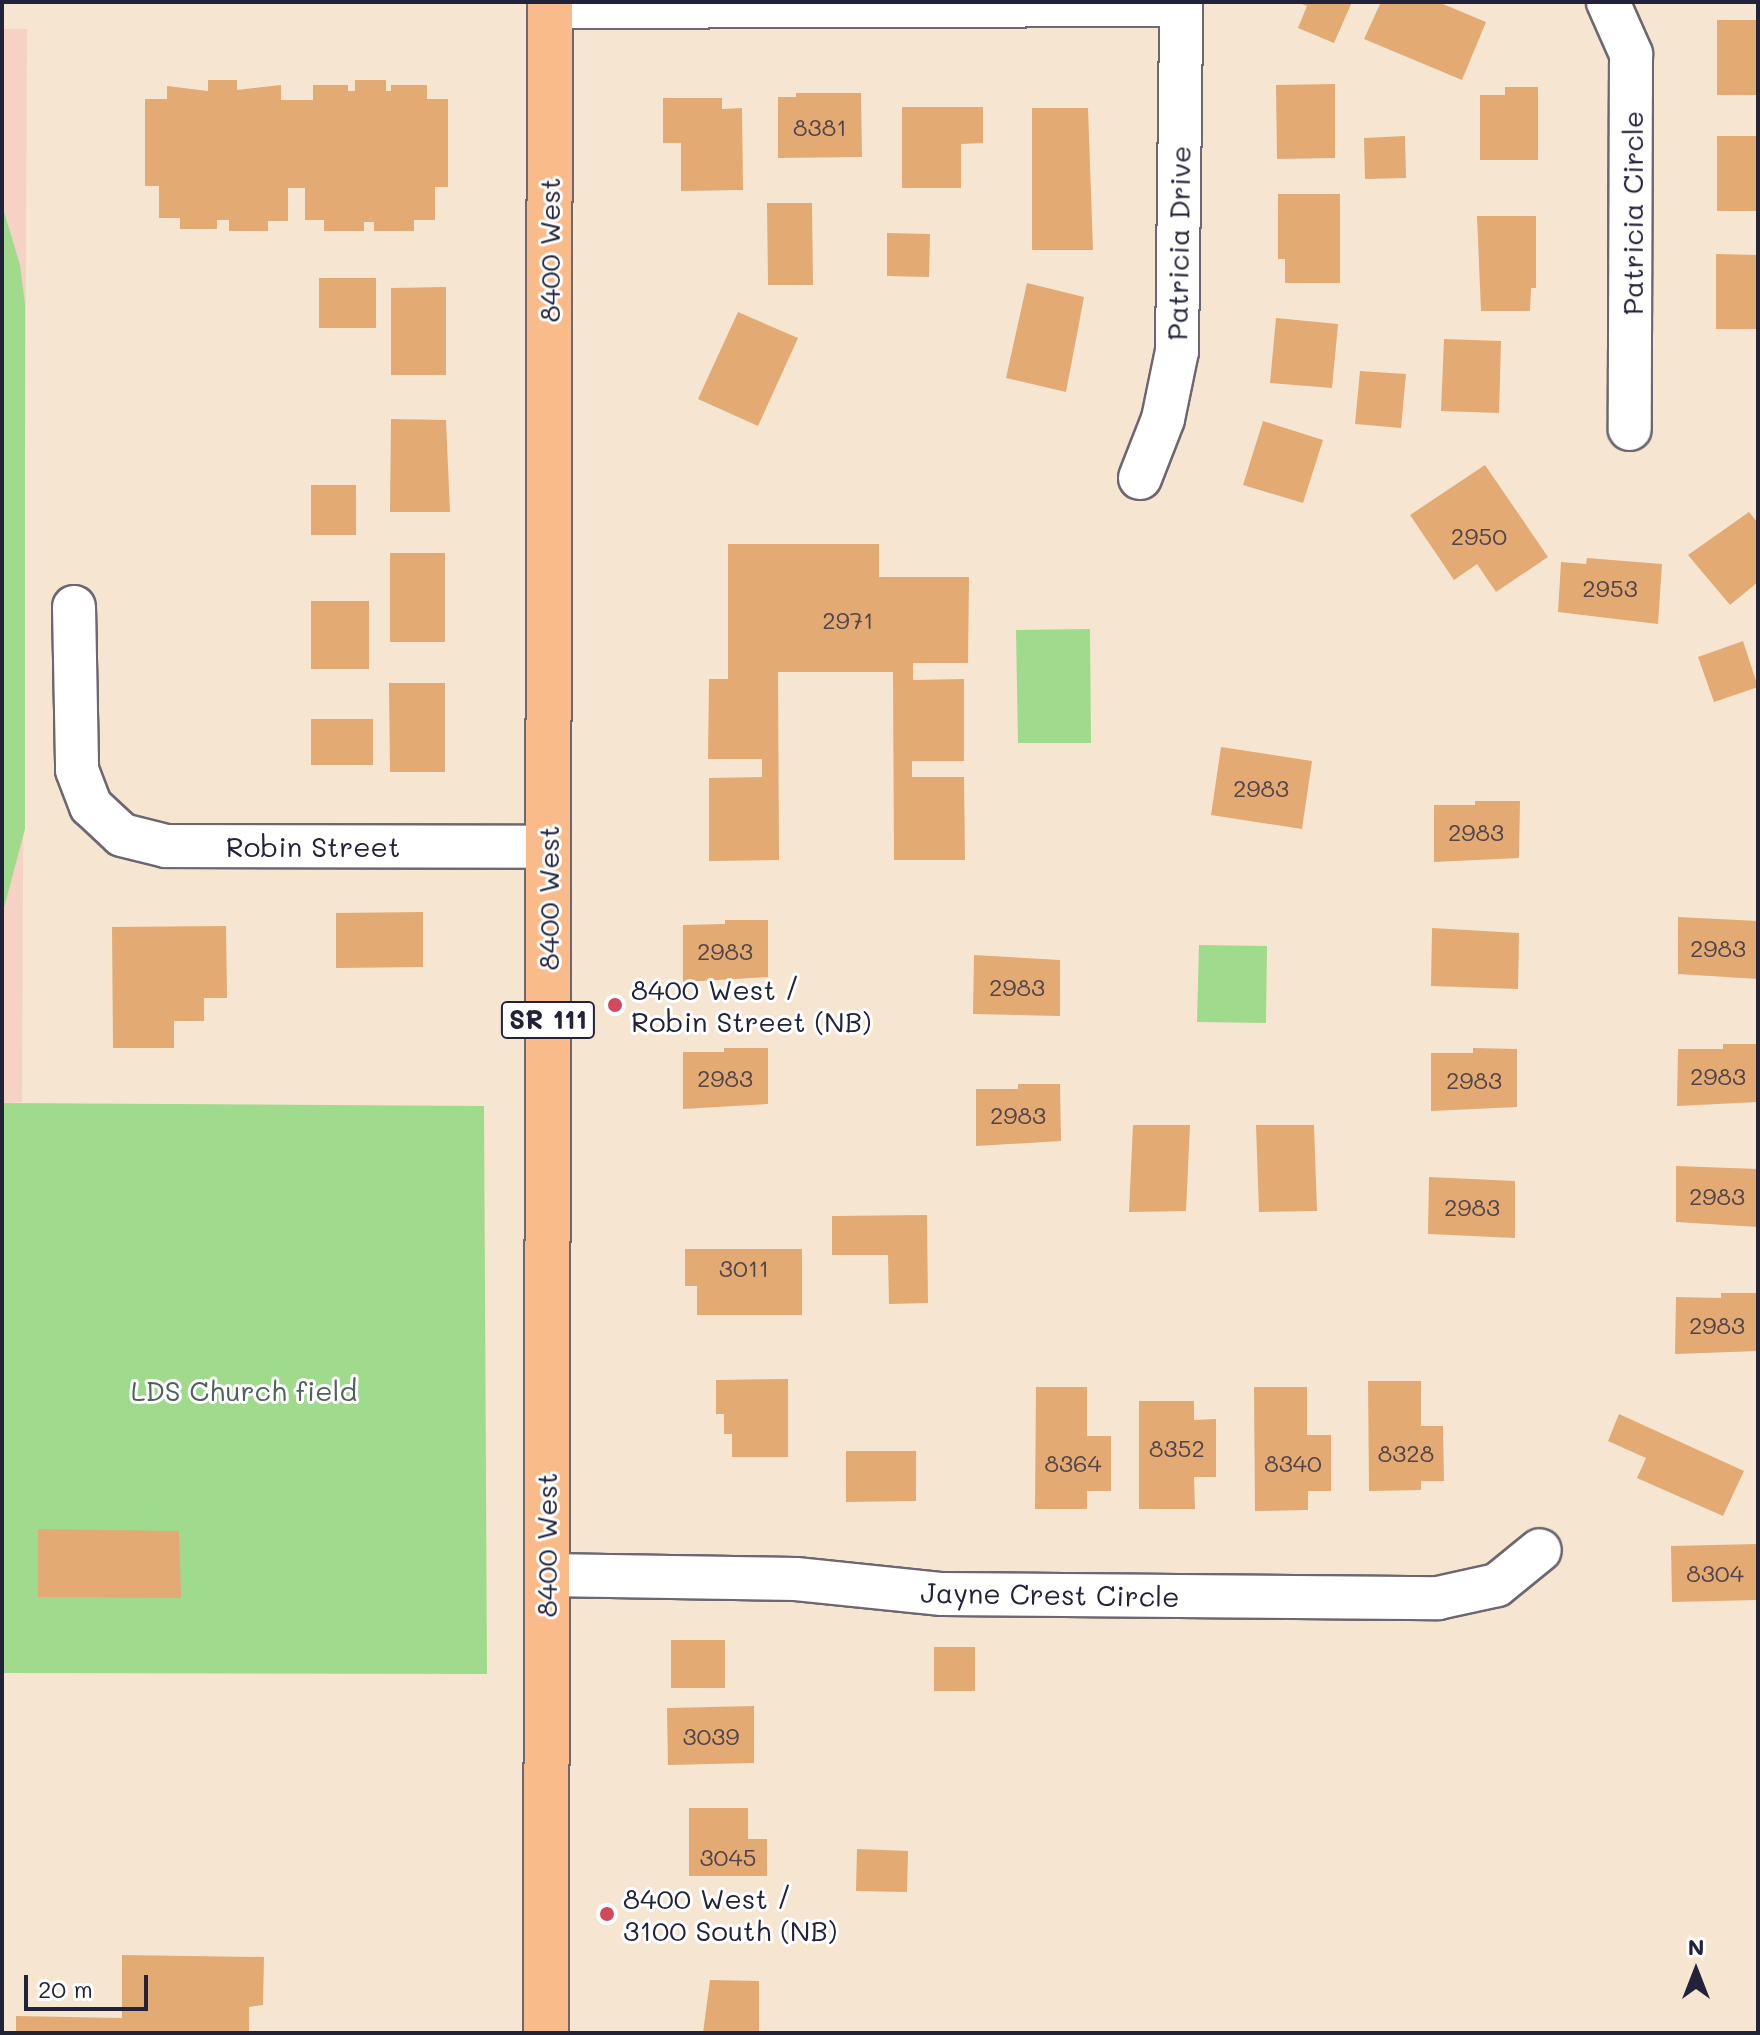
<!DOCTYPE html>
<style>
body{margin:0}
#map{position:relative;width:1760px;height:2035px;overflow:hidden;background:#f6e6d1;font-family:Mali,sans-serif}
div>[style]{position:absolute}
[style*='--x']{left:calc(var(--x)*1px);top:calc(var(--y)*1px);width:calc(var(--w)*1px);rotate:calc(var(--a)*1deg)}
.built>*{inset:0;background:#f5d2c3}
.green>*{inset:0;background:#a0da8d}
.building>*{inset:0;background:#e3aa74}
.roads{filter:drop-shadow(2px 0 #6c6770) drop-shadow(-2px 0 #6c6770) drop-shadow(0 2px #6c6770) drop-shadow(0 -2px #6c6770)}
.street>*{height:42px;margin:-21px;padding:0 21px;transform-origin:21px;border-radius:21px;background:#fff}
.primary>*{height:44px;margin:-22px;padding:0 22px;transform-origin:22px;border-radius:22px;background:#fabb8b}
.dots>*{width:22px;height:22px;translate:-50% -50%;box-sizing:border-box;border:4px solid #fff;border-radius:50%}
span{translate:-50% -50%;white-space:nowrap;text-align:center;line-height:1.15;-webkit-text-stroke:6px #fff;paint-order:stroke}
.number-label{font-size:24px;color:#524449}
.number-label span{-webkit-text-stroke-width:0}
.shield-label span{padding:2px 6px;background:#fff;border:2px solid;border-radius:6px;-webkit-text-stroke-width:0}
.shield-label{font-size:26px;color:#22223b;font-weight:700}
.street-label{font-size:28px;color:#22223b}
.poi-label{font-size:28px;color:#22223b}
.left{translate:0 -50%;text-align:left}
.park-label{font-size:28px;color:#4e6258}
.frame{position:absolute;inset:0;border:4px solid #22223b;pointer-events:none}
.north{position:absolute;left:1656px;top:1931px;width:80px;height:80px;-webkit-text-stroke:6px #fff;paint-order:stroke;rotate:0deg;font-size:22px;font-weight:700;line-height:32px;text-align:center;color:#22223b}
.north::after{content:'';display:block;margin:auto;width:28px;height:36px;background:#22223b;clip-path:polygon(50% 0,100% 100%,50% 72%,0 100%)}
.scale{position:absolute;left:24px;top:1975px;width:124px;height:36px;box-sizing:border-box;border:4px solid #22223b;border-top:0;padding-left:10px;font-size:24px;line-height:28px;white-space:nowrap;color:#22223b;-webkit-text-stroke:6px #fff;paint-order:stroke}
</style>
<div id="map">
<div class="built">
<div style="clip-path:polygon(2px 29px,27px 29px,22px 1102px,2px 1103px)"></div>
</div>
<div class="green">
<div style="clip-path:polygon(2px 205px,20px 265px,25px 304px,25px 829px,2px 915px)"></div>
<div style="clip-path:polygon(1090px 629px,1091px 743px,1018px 743px,1016px 630px)"></div>
<div style="clip-path:polygon(1199px 945px,1267px 946px,1266px 1023px,1197px 1022px)"></div>
<div style="clip-path:polygon(2px 1103px,484px 1106px,487px 1674px,2px 1673px)"></div>
</div>
<div class="building">
<div style="clip-path:polygon(1297px 2px,1352px 2px,1334px 43px,1298px 28px,1307px 6px)"></div>
<div style="clip-path:polygon(1381px 2px,1438px 2px,1486px 22px,1462px 80px,1364px 39px)"></div>
<div style="clip-path:polygon(1717px 20px,1758px 20px,1758px 95px,1717px 95px)"></div>
<div style="clip-path:polygon(208px 80px,237px 80px,237px 90px,281px 85px,281px 100px,313px 100px,313px 85px,348px 85px,348px 91px,355px 91px,355px 80px,386px 80px,386px 91px,391px 91px,391px 85px,427px 85px,427px 99px,448px 99px,448px 187px,435px 187px,435px 220px,414px 220px,414px 231px,374px 231px,374px 222px,364px 222px,364px 231px,324px 231px,324px 220px,305px 220px,305px 188px,288px 188px,288px 221px,268px 221px,268px 231px,229px 231px,229px 220px,217px 220px,217px 229px,180px 229px,180px 218px,159px 218px,159px 186px,145px 186px,145px 99px,167px 99px,167px 86px,208px 91px)"></div>
<div style="clip-path:polygon(1335px 84px,1335px 158px,1277px 159px,1276px 85px)"></div>
<div style="clip-path:polygon(1505px 87px,1538px 87px,1538px 160px,1480px 160px,1480px 95px,1505px 95px)"></div>
<div style="clip-path:polygon(796px 93px,861px 93px,862px 157px,778px 158px,778px 97px,796px 97px)"></div>
<div style="clip-path:polygon(663px 98px,722px 98px,722px 109px,742px 108px,743px 190px,681px 191px,681px 143px,663px 143px)"></div>
<div style="clip-path:polygon(902px 107px,983px 107px,983px 143px,961px 144px,961px 188px,902px 188px)"></div>
<div style="clip-path:polygon(1032px 108px,1088px 108px,1093px 250px,1032px 250px)"></div>
<div style="clip-path:polygon(1405px 136px,1406px 178px,1365px 179px,1364px 138px)"></div>
<div style="clip-path:polygon(1717px 136px,1758px 136px,1758px 211px,1717px 211px)"></div>
<div style="clip-path:polygon(1278px 194px,1340px 194px,1340px 283px,1285px 283px,1285px 259px,1278px 259px)"></div>
<div style="clip-path:polygon(767px 203px,812px 203px,813px 285px,768px 285px)"></div>
<div style="clip-path:polygon(1477px 216px,1536px 216px,1536px 288px,1531px 288px,1530px 311px,1481px 311px)"></div>
<div style="clip-path:polygon(887px 233px,930px 234px,929px 277px,887px 276px)"></div>
<div style="clip-path:polygon(1716px 254px,1758px 255px,1758px 329px,1716px 329px)"></div>
<div style="clip-path:polygon(319px 278px,376px 278px,376px 328px,319px 328px)"></div>
<div style="clip-path:polygon(1027px 283px,1084px 297px,1066px 392px,1006px 378px)"></div>
<div style="clip-path:polygon(446px 287px,446px 375px,391px 375px,391px 288px)"></div>
<div style="clip-path:polygon(738px 312px,798px 338px,758px 426px,698px 399px)"></div>
<div style="clip-path:polygon(1276px 318px,1338px 324px,1332px 388px,1270px 383px)"></div>
<div style="clip-path:polygon(1444px 339px,1501px 341px,1499px 413px,1441px 411px)"></div>
<div style="clip-path:polygon(1360px 371px,1406px 374px,1401px 428px,1355px 424px)"></div>
<div style="clip-path:polygon(391px 419px,446px 420px,450px 512px,390px 512px)"></div>
<div style="clip-path:polygon(1263px 421px,1323px 440px,1303px 503px,1243px 485px)"></div>
<div style="clip-path:polygon(1485px 465px,1548px 557px,1496px 592px,1477px 564px,1454px 580px,1410px 515px)"></div>
<div style="clip-path:polygon(311px 485px,356px 485px,356px 535px,311px 535px)"></div>
<div style="clip-path:polygon(1749px 512px,1758px 523px,1758px 582px,1730px 605px,1688px 555px)"></div>
<div style="clip-path:polygon(728px 544px,879px 544px,879px 577px,969px 577px,968px 663px,913px 663px,913px 680px,964px 679px,964px 761px,912px 761px,912px 777px,964px 777px,965px 860px,894px 860px,893px 672px,778px 672px,779px 860px,709px 861px,709px 778px,762px 777px,762px 759px,708px 759px,709px 679px,728px 679px)"></div>
<div style="clip-path:polygon(390px 553px,445px 553px,445px 642px,390px 642px)"></div>
<div style="clip-path:polygon(1587px 558px,1662px 564px,1658px 624px,1558px 612px,1561px 562px,1586px 564px)"></div>
<div style="clip-path:polygon(311px 601px,369px 601px,369px 669px,311px 669px)"></div>
<div style="clip-path:polygon(1743px 641px,1758px 687px,1714px 702px,1698px 657px)"></div>
<div style="clip-path:polygon(389px 683px,445px 683px,445px 772px,390px 772px)"></div>
<div style="clip-path:polygon(311px 719px,373px 719px,373px 765px,311px 765px)"></div>
<div style="clip-path:polygon(1221px 747px,1312px 761px,1302px 829px,1211px 815px)"></div>
<div style="clip-path:polygon(1475px 801px,1520px 801px,1519px 858px,1434px 862px,1434px 805px,1475px 805px)"></div>
<div style="clip-path:polygon(423px 912px,423px 967px,336px 968px,336px 913px)"></div>
<div style="clip-path:polygon(1678px 917px,1758px 921px,1758px 979px,1678px 974px)"></div>
<div style="clip-path:polygon(725px 920px,768px 920px,768px 977px,683px 982px,683px 925px,725px 924px)"></div>
<div style="clip-path:polygon(226px 926px,227px 998px,204px 998px,204px 1021px,174px 1021px,174px 1048px,113px 1048px,112px 927px)"></div>
<div style="clip-path:polygon(1432px 928px,1519px 933px,1518px 989px,1431px 986px)"></div>
<div style="clip-path:polygon(974px 955px,1060px 960px,1060px 1016px,973px 1014px)"></div>
<div style="clip-path:polygon(1723px 1044px,1758px 1044px,1758px 1102px,1677px 1106px,1678px 1049px,1723px 1049px)"></div>
<div style="clip-path:polygon(724px 1048px,768px 1048px,768px 1104px,683px 1109px,683px 1052px,724px 1052px)"></div>
<div style="clip-path:polygon(1473px 1048px,1517px 1049px,1517px 1107px,1431px 1111px,1431px 1053px,1473px 1053px)"></div>
<div style="clip-path:polygon(1018px 1084px,1060px 1084px,1061px 1141px,976px 1146px,976px 1089px,1018px 1089px)"></div>
<div style="clip-path:polygon(1133px 1125px,1190px 1125px,1186px 1211px,1129px 1212px)"></div>
<div style="clip-path:polygon(1256px 1125px,1314px 1125px,1317px 1211px,1259px 1212px)"></div>
<div style="clip-path:polygon(1676px 1166px,1758px 1169px,1758px 1227px,1676px 1222px)"></div>
<div style="clip-path:polygon(1429px 1177px,1515px 1181px,1515px 1238px,1428px 1234px)"></div>
<div style="clip-path:polygon(927px 1215px,928px 1303px,889px 1304px,888px 1255px,832px 1255px,832px 1216px)"></div>
<div style="clip-path:polygon(685px 1249px,802px 1249px,802px 1315px,697px 1315px,697px 1286px,685px 1286px)"></div>
<div style="clip-path:polygon(1721px 1293px,1758px 1293px,1758px 1351px,1675px 1354px,1676px 1297px,1721px 1298px)"></div>
<div style="clip-path:polygon(788px 1379px,788px 1457px,732px 1457px,732px 1434px,724px 1434px,724px 1414px,716px 1414px,716px 1380px)"></div>
<div style="clip-path:polygon(1368px 1381px,1421px 1381px,1421px 1426px,1443px 1426px,1444px 1481px,1421px 1481px,1421px 1490px,1369px 1491px)"></div>
<div style="clip-path:polygon(1036px 1387px,1087px 1387px,1087px 1436px,1111px 1436px,1111px 1491px,1087px 1491px,1087px 1509px,1035px 1509px)"></div>
<div style="clip-path:polygon(1254px 1387px,1307px 1387px,1307px 1435px,1331px 1435px,1331px 1491px,1308px 1491px,1308px 1510px,1255px 1511px)"></div>
<div style="clip-path:polygon(1139px 1401px,1194px 1401px,1194px 1420px,1216px 1419px,1216px 1477px,1194px 1477px,1195px 1509px,1139px 1509px)"></div>
<div style="clip-path:polygon(1619px 1414px,1744px 1471px,1723px 1516px,1637px 1478px,1646px 1458px,1608px 1441px)"></div>
<div style="clip-path:polygon(846px 1451px,916px 1451px,916px 1501px,846px 1502px)"></div>
<div style="clip-path:polygon(38px 1529px,179px 1531px,181px 1598px,38px 1597px)"></div>
<div style="clip-path:polygon(1758px 1544px,1758px 1600px,1672px 1602px,1671px 1546px)"></div>
<div style="clip-path:polygon(671px 1640px,725px 1640px,725px 1688px,671px 1688px)"></div>
<div style="clip-path:polygon(934px 1647px,975px 1647px,975px 1691px,934px 1691px)"></div>
<div style="clip-path:polygon(754px 1706px,754px 1763px,668px 1765px,667px 1708px)"></div>
<div style="clip-path:polygon(689px 1808px,748px 1808px,748px 1839px,767px 1839px,767px 1876px,689px 1876px)"></div>
<div style="clip-path:polygon(857px 1849px,908px 1851px,907px 1892px,856px 1891px)"></div>
<div style="clip-path:polygon(122px 1955px,264px 1957px,263px 2005px,249px 2007px,249px 2033px,16px 2033px,16px 2016px,122px 2018px)"></div>
<div style="clip-path:polygon(710px 1980px,759px 1981px,759px 2033px,703px 2033px)"></div>
</div>
<div class="roads">
<div class="street">
<div style="--x:1608;--y:2;--w:57;--a:66.1"></div>
<div style="--x:1631;--y:54;--w:375;--a:90.2"></div>
<div style="--x:550;--y:7;--w:631;--a:-0.18"></div>
<div style="--x:1140;--y:478;--w:63;--a:-68.7"></div>
<div style="--x:1163;--y:419;--w:69;--a:-78.4"></div>
<div style="--x:1177;--y:351;--w:349;--a:-89.3"></div>
<div style="--x:74;--y:607;--w:163;--a:88.9"></div>
<div style="--x:77;--y:770;--w:39;--a:69"></div>
<div style="--x:91;--y:806;--w:42;--a:43.1"></div>
<div style="--x:122;--y:835;--w:45;--a:14"></div>
<div style="--x:166;--y:846;--w:382;--a:0.1"></div>
<div style="--x:547;--y:1575;--w:249;--a:0.9"></div>
<div style="--x:796;--y:1579;--w:147;--a:5.9"></div>
<div style="--x:942;--y:1594;--w:496;--a:0.5"></div>
<div style="--x:1438;--y:1598;--w:60;--a:-12.4"></div>
<div style="--x:1497;--y:1585;--w:55;--a:-39.1"></div>
</div>
<div class="primary">
<div style="--x:546;--y:2033;--w:2031;--a:-89.89"></div>
</div>
</div>
<div class="dots">
<div style="left:615px;top:1005px;background:#d1495b"></div>
<div style="left:607px;top:1914px;background:#d1495b"></div>
</div>
<div class="number-label">
<span style="left:820px;top:127px">8381</span>
<span style="left:1479px;top:536px">2950</span>
<span style="left:1610px;top:588px">2953</span>
<span style="left:848px;top:620px">2971</span>
<span style="left:1261px;top:788px">2983</span>
<span style="left:1476px;top:832px">2983</span>
<span style="left:1718px;top:948px">2983</span>
<span style="left:725px;top:951px">2983</span>
<span style="left:1017px;top:987px">2983</span>
<span style="left:1718px;top:1076px">2983</span>
<span style="left:725px;top:1078px">2983</span>
<span style="left:1474px;top:1080px">2983</span>
<span style="left:1018px;top:1115px">2983</span>
<span style="left:1717px;top:1196px">2983</span>
<span style="left:1472px;top:1207px">2983</span>
<span style="left:744px;top:1268px">3011</span>
<span style="left:1717px;top:1325px">2983</span>
<span style="left:1177px;top:1448px">8352</span>
<span style="left:1406px;top:1453px">8328</span>
<span style="left:1073px;top:1463px">8364</span>
<span style="left:1293px;top:1463px">8340</span>
<span style="left:1715px;top:1573px">8304</span>
<span style="left:711px;top:1736px">3039</span>
<span style="left:728px;top:1857px">3045</span>
</div>
<div class="shield-label">
<span style="left:548px;top:1020px">SR 111</span>
</div>
<div class="street-label">
<span style="left:1632px;top:213px;rotate:-90deg">Patricia Circle</span>
<span style="left:1178px;top:243px;rotate:-89deg">Patricia Drive</span>
<span style="left:549px;top:250px;rotate:-90deg">8400 West</span>
<span style="left:313px;top:846px">Robin Street</span>
<span style="left:548px;top:898px;rotate:-90deg">8400 West</span>
<span style="left:546px;top:1545px;rotate:-90deg">8400 West</span>
<span style="left:1050px;top:1594px;rotate:1deg">Jayne Crest Circle</span>
</div>
<div class="poi-label">
<span class="left" style="left:631px;top:1005px">8400 West /<br>Robin Street (NB)</span>
<span class="left" style="left:623px;top:1914px">8400 West /<br>3100 South (NB)</span>
</div>
<div class="park-label">
<span style="left:244px;top:1390px">LDS Church field</span>
</div>
<div class="frame"></div>
<div class="north">N</div>
<div class="scale">20 m</div>
</div>
